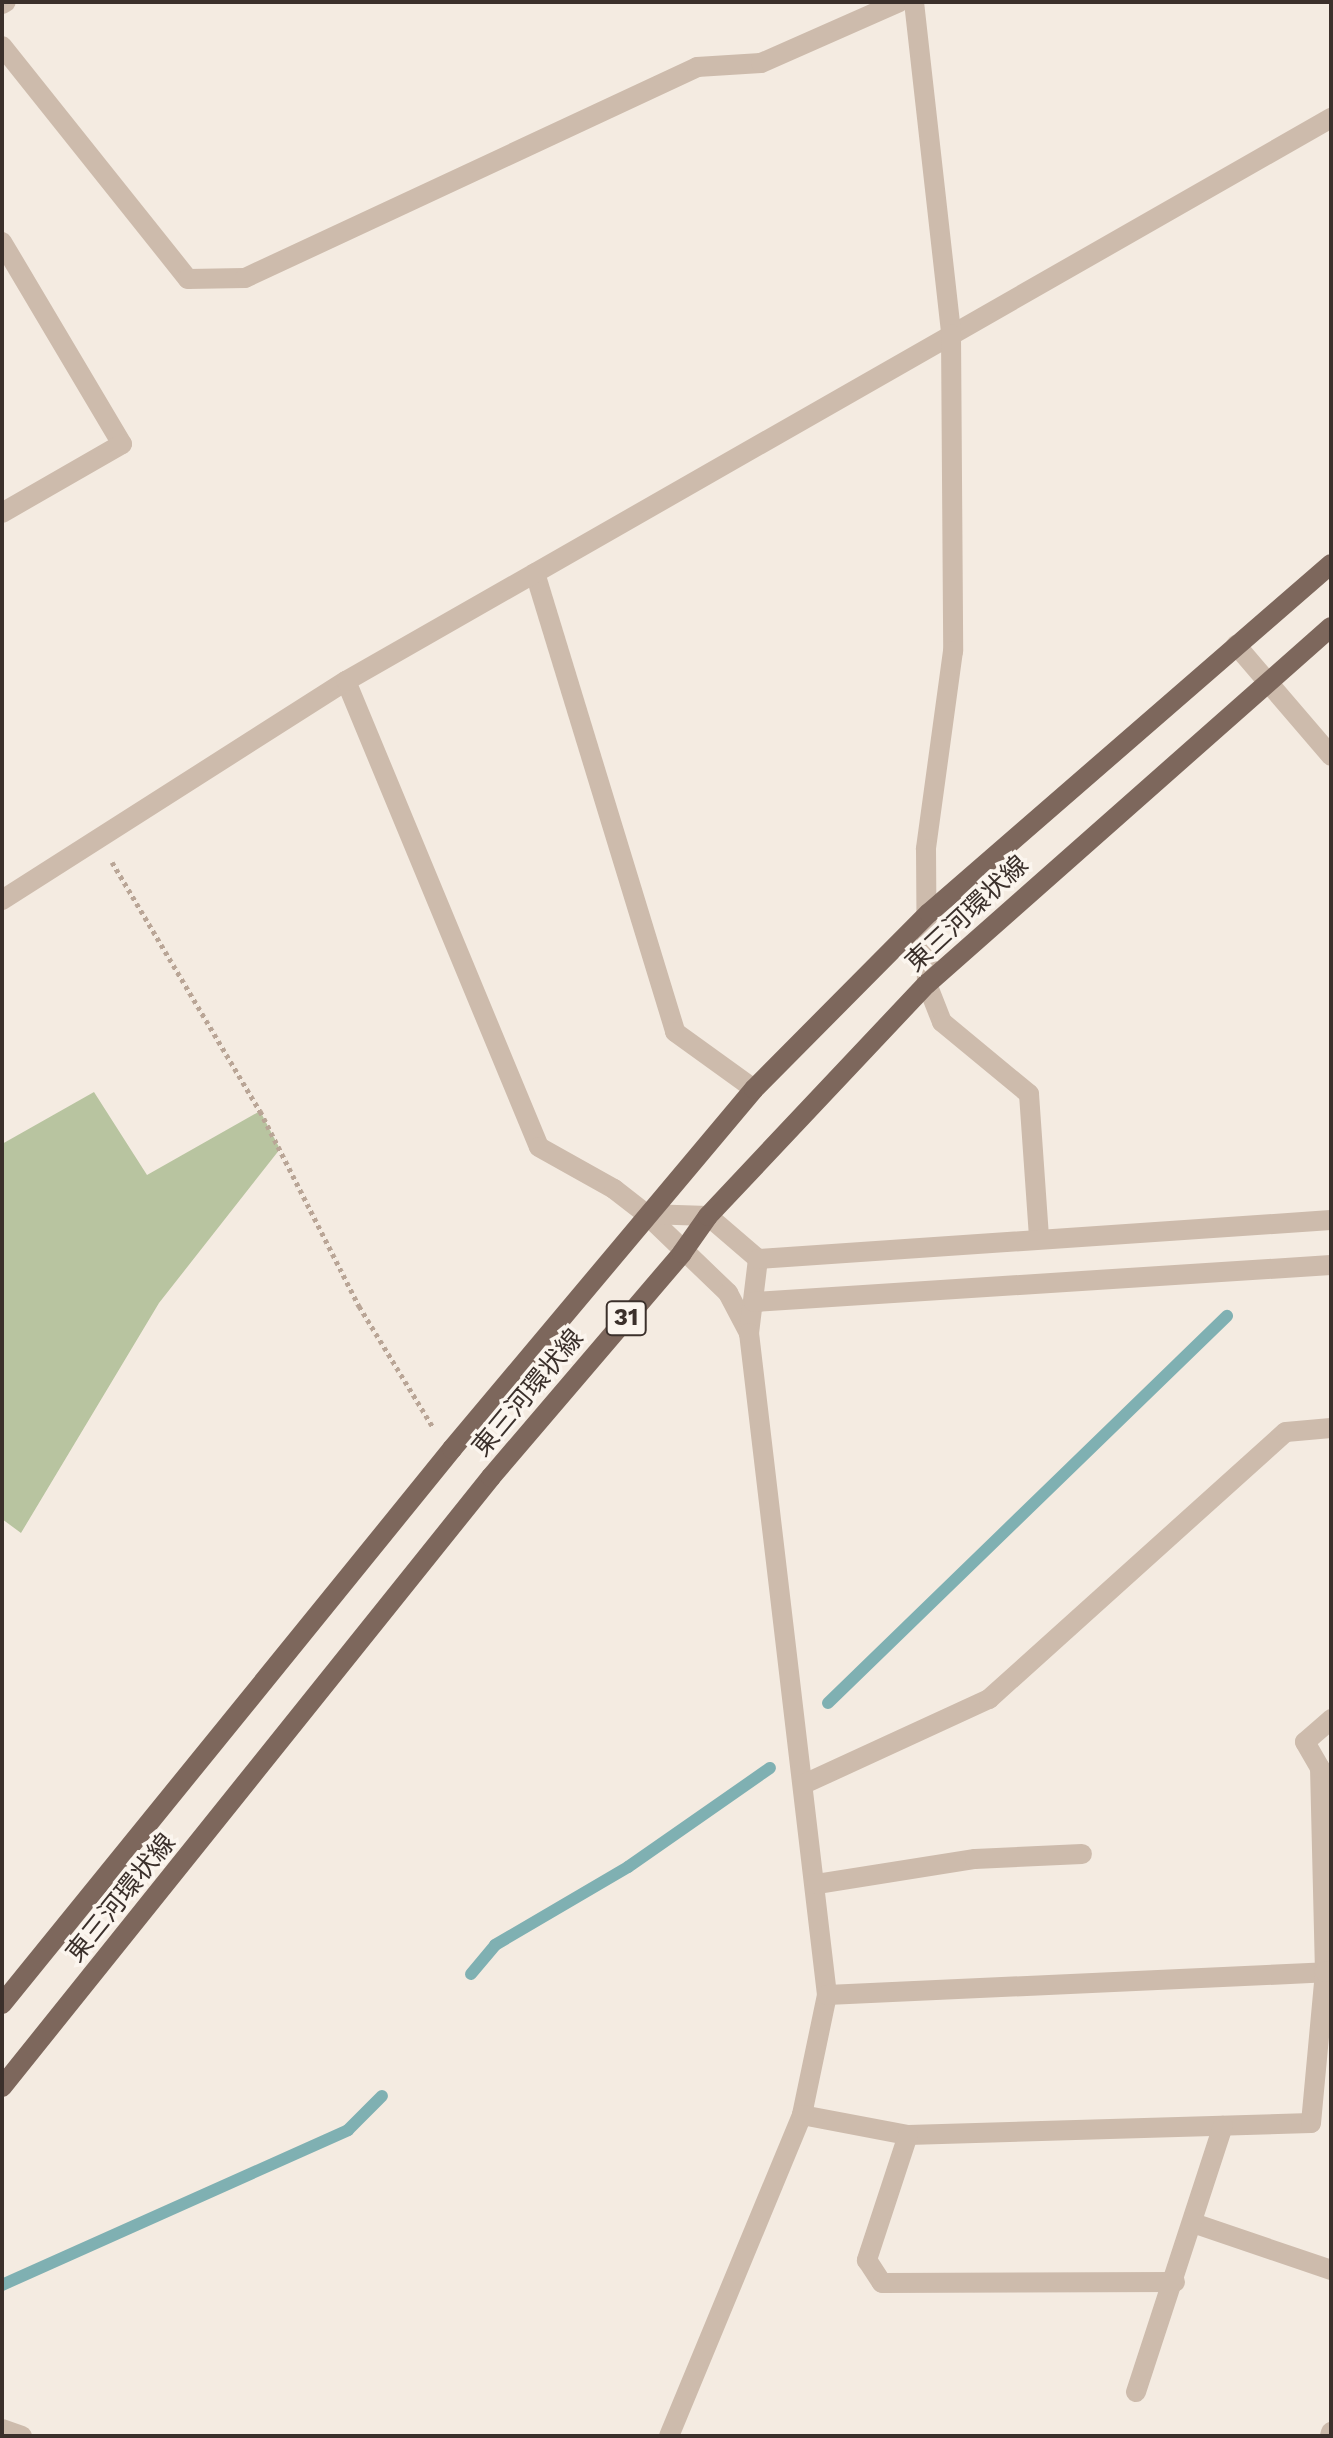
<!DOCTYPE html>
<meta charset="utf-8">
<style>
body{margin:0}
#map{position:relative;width:1333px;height:2438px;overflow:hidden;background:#f4ebe1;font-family:"Work Sans","Noto Sans JP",sans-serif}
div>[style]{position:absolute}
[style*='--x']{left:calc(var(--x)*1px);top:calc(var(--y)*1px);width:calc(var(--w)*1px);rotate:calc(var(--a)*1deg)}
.green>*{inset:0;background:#b8c4a0}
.stream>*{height:12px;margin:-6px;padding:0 6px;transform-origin:6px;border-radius:6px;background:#7fb0b2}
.path>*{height:5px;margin-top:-2.5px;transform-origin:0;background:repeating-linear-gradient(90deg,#b9a596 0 4px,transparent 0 8px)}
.minor>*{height:20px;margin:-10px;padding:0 10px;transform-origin:10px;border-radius:10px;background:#cdbbac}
.tertiary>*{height:20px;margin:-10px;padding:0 10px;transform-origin:10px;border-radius:10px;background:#cdbbac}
.primary>*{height:20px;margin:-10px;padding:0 10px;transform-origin:10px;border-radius:10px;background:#7d675c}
span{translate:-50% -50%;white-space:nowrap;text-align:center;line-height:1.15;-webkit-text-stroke:7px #fbf5ee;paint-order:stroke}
.shield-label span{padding:2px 6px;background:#fbf5ee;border:2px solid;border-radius:6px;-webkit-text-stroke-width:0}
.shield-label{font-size:24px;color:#3b302b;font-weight:700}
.street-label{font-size:26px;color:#3b302b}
.frame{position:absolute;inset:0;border:4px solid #3b302b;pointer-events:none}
</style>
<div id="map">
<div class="green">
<div style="clip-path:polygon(94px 1092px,147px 1175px,260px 1111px,280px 1149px,159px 1303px,21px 1533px,2px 1519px,2px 1144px)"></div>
</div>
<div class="stream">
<div style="--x:828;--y:1703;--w:556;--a:-44.13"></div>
<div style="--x:471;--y:1974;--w:38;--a:-50"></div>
<div style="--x:495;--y:1945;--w:154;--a:-30.4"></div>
<div style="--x:628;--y:1867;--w:173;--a:-34.9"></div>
<div style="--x:2;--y:2285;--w:379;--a:-24.1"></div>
<div style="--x:348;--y:2130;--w:48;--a:-45"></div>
</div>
<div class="path">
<div style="--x:112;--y:862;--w:290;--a:59.3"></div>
<div style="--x:260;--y:1111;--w:219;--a:63.1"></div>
<div style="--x:359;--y:1306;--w:142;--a:58.6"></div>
</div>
<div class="minor">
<div style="--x:2;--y:46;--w:298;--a:51.4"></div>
<div style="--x:188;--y:279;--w:57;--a:-1"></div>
<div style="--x:245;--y:278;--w:499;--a:-25"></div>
<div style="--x:697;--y:67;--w:64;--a:-3.6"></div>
<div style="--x:761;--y:63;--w:151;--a:-23.8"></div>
<div style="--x:2;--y:242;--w:235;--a:59.3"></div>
<div style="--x:122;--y:444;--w:138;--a:150.1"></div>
<div style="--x:535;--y:573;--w:480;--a:73"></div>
<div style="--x:675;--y:1032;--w:97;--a:35.8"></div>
<div style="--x:1236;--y:645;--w:146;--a:49.4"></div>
<div style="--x:346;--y:681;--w:504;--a:67.5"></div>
<div style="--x:539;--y:1147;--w:86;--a:29.2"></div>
<div style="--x:614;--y:1189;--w:41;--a:38"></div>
<div style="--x:646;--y:1214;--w:114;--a:43.9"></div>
<div style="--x:728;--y:1293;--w:45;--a:62.3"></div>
<div style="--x:2;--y:900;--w:408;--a:-32.5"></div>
<div style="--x:346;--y:681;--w:1135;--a:-29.75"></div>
<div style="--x:927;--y:984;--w:41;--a:68.5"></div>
<div style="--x:942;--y:1022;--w:113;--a:39.6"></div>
<div style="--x:1029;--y:1094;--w:144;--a:86"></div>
<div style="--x:646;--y:1214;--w:62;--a:1.8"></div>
<div style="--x:708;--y:1216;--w:66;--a:40.7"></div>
<div style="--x:758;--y:1259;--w:75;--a:96.9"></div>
<div style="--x:749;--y:1333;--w:667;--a:83.28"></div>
<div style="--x:827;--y:1995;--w:123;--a:101.8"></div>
<div style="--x:802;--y:2115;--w:347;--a:112.5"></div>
<div style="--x:758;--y:1259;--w:574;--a:-3.89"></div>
<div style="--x:754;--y:1302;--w:578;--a:-3.67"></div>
<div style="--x:804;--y:1784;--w:204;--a:-24.7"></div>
<div style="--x:989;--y:1699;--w:399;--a:-42"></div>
<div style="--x:1286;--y:1432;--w:45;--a:-5.1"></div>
<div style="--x:817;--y:1884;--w:160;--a:-9"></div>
<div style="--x:975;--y:1859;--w:107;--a:-2.7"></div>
<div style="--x:827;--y:1995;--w:499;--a:-2.6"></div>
<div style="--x:1325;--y:1972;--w:204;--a:-91.4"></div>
<div style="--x:1320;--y:1768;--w:30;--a:-120"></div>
<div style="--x:1305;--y:1742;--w:35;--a:-41"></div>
<div style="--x:802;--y:2115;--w:108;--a:10.7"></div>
<div style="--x:908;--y:2135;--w:403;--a:-1.7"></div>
<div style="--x:1311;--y:2123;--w:152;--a:-84.7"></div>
<div style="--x:1325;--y:1972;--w:6;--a:-9"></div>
<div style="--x:908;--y:2135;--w:132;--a:108.2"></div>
<div style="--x:867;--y:2260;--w:27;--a:57"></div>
<div style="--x:882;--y:2283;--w:293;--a:-0.2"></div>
<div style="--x:1193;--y:2223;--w:146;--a:18.8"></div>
<div style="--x:1136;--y:2392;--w:280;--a:-71.9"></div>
<div style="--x:2;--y:2429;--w:21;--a:19"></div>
<div style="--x:1330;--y:2436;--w:4;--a:-76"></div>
</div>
<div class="tertiary">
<div style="--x:914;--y:2;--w:334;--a:83.6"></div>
<div style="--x:951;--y:334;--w:317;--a:89.6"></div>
<div style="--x:953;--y:651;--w:200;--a:97.8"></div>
<div style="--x:926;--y:849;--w:135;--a:89.6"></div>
<div style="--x:2;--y:4;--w:4;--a:-27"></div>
</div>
<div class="primary">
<div style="--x:2;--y:2004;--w:715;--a:-50.96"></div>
<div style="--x:452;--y:1449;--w:470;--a:-50"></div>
<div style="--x:754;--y:1089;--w:248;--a:-45.2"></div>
<div style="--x:929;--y:913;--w:532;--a:-40.96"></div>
<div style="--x:2;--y:2087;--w:782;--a:-51.28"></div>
<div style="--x:491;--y:1477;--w:294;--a:-49.5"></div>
<div style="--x:682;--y:1253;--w:45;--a:-54.9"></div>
<div style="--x:708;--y:1216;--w:319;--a:-46.7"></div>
<div style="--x:927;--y:984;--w:539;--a:-41.47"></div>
</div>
<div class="shield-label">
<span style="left:626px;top:1318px">31</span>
</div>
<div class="street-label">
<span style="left:967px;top:914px;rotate:-43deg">東三河環状線</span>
<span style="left:528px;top:1393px;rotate:-50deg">東三河環状線</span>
<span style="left:121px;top:1898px;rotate:-51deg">東三河環状線</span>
</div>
<div class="frame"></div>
</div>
